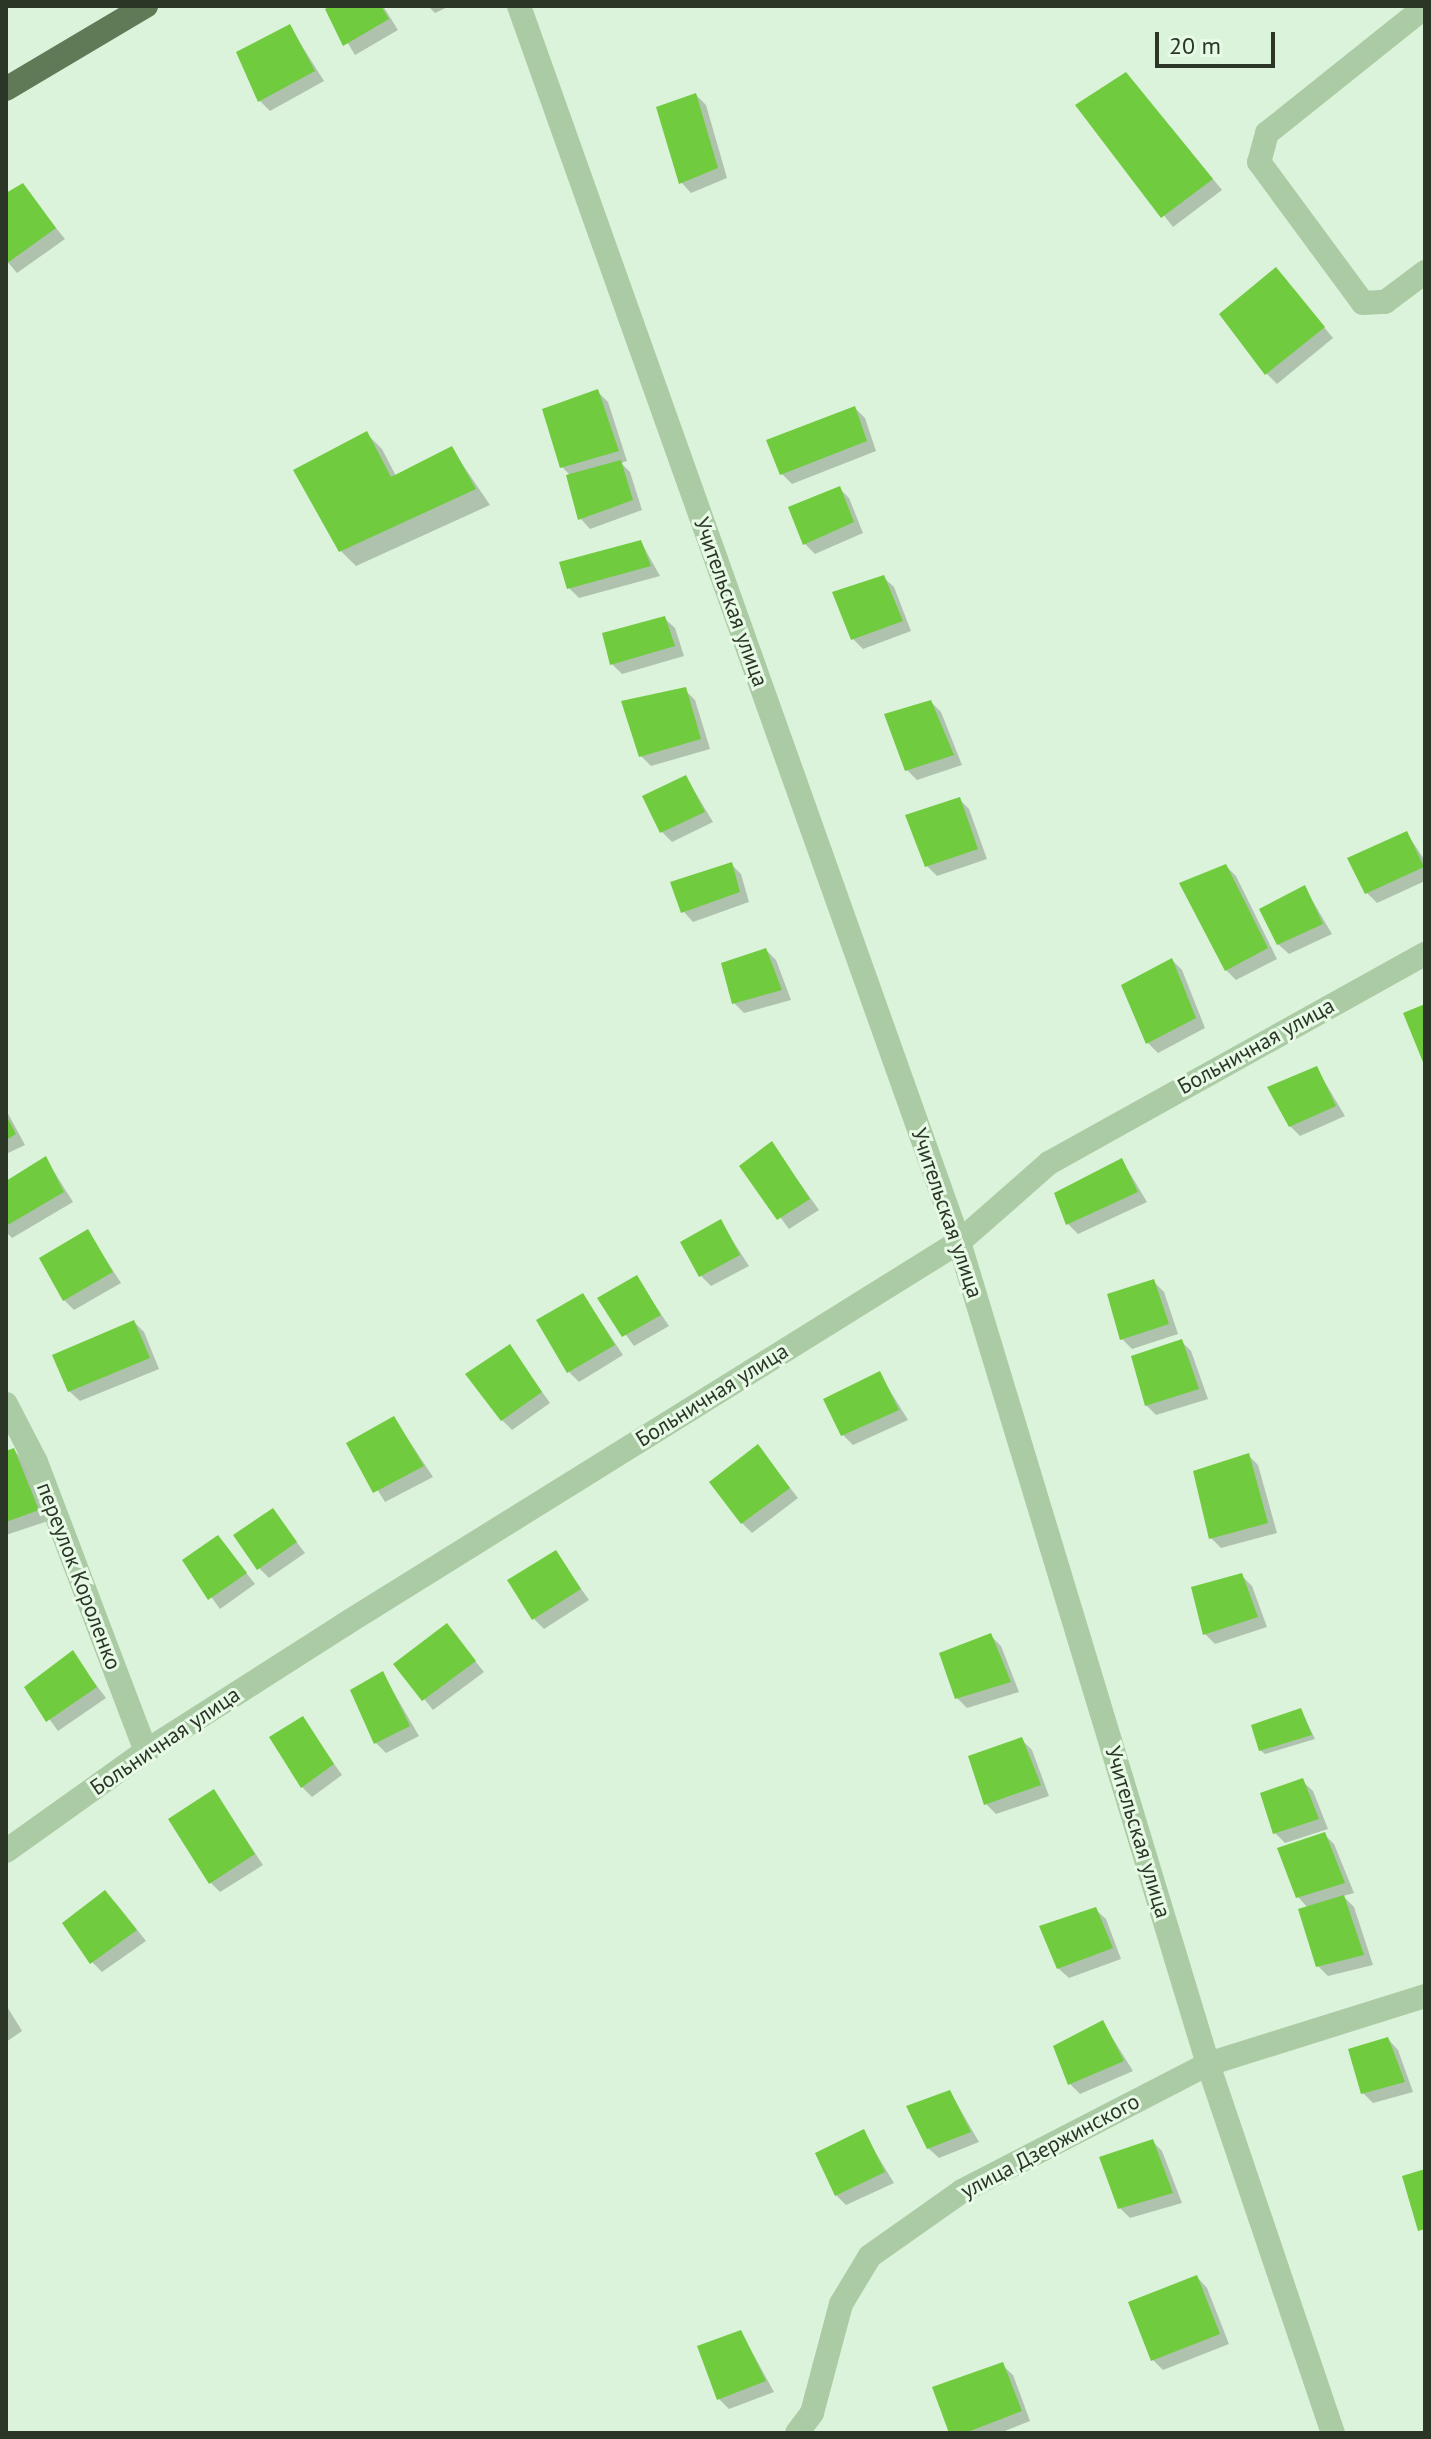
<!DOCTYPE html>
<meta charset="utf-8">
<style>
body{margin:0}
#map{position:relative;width:1431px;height:2439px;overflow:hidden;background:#dbf3da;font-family:"PT Sans",sans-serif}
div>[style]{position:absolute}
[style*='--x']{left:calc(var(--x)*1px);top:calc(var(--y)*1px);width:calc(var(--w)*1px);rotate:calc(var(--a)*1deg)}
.shadow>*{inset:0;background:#0003}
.building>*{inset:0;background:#71cb3f}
.minor>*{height:24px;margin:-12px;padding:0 12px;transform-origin:12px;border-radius:12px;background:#abcba5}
.major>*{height:24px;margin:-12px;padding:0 12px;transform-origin:12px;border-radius:12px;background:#607957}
span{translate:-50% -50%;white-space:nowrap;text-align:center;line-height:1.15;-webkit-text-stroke:6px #e7fae6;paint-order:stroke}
.street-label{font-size:22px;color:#2b3627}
.frame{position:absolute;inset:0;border:8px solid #2b3627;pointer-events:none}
.scale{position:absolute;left:1155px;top:32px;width:120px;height:36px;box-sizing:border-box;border:4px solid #2b3627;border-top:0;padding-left:10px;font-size:24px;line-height:28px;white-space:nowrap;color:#2b3627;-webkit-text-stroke:6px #e7fae6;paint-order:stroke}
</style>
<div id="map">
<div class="shadow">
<div style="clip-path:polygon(334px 6px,383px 6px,398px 30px,355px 55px,328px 10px)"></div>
<div style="clip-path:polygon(428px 6px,450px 6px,435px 13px)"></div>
<div style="clip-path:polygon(290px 27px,324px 81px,270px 111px,260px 101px,239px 53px)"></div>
<div style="clip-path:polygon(1136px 85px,1222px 190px,1173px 227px,1078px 106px)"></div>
<div style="clip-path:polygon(696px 95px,706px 105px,727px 178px,691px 193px,681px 182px)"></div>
<div style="clip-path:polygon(22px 186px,65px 239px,17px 273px,6px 260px,6px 195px)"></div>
<div style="clip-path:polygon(1276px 269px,1333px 338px,1277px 384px,1267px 374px)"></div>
<div style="clip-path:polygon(598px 392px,608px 402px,627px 461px,621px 463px,630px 472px,642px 510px,590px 529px,580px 518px,571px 476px,562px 467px)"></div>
<div style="clip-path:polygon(855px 408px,865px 418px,876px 451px,792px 484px,782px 474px)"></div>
<div style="clip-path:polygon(367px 434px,382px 449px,396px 476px,452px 449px,490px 505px,356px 566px,341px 551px)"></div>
<div style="clip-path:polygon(839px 488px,849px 498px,863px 533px,815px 554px,805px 544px)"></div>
<div style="clip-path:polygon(641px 542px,660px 576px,579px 598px,569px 588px)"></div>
<div style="clip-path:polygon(883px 577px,894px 587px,911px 631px,863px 649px,853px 639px)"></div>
<div style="clip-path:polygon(664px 618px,675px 628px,684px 656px,622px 674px,612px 664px)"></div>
<div style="clip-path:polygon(685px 690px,695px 700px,710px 749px,651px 766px,641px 756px)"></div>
<div style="clip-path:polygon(931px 702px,941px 712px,962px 765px,917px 780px,907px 770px)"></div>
<div style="clip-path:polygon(686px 777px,713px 822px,672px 842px,662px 832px)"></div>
<div style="clip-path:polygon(959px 799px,969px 809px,987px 859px,937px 876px,927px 866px)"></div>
<div style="clip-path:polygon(1407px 833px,1425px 861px,1425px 881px,1377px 903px,1367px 893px)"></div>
<div style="clip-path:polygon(731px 864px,741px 874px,749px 902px,693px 922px,683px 911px)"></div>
<div style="clip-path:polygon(1226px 866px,1236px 876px,1277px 959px,1236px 980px,1226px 970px)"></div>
<div style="clip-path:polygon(1305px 888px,1332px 934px,1289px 954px,1278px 944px)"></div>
<div style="clip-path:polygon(766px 950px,776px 960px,791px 1000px,744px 1013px,734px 1003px)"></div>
<div style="clip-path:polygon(1172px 960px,1182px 970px,1205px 1028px,1158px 1053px,1148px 1043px)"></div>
<div style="clip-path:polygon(1317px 1069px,1345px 1116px,1300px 1136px,1290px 1126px)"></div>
<div style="clip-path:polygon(6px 1110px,25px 1145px,6px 1154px)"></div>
<div style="clip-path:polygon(772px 1144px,819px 1210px,789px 1229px,742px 1166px)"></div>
<div style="clip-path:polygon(46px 1159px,73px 1202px,12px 1238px,6px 1232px,6px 1183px)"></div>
<div style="clip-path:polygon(1122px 1160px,1147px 1202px,1078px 1234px,1068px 1224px)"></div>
<div style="clip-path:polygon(720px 1221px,749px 1266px,711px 1286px,701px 1276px)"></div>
<div style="clip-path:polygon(88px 1232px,121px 1283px,74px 1310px,64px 1300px)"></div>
<div style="clip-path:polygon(636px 1277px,669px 1326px,634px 1346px,600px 1299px)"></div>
<div style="clip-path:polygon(1154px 1282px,1164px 1292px,1178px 1334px,1132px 1349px,1122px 1339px)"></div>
<div style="clip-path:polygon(583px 1295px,623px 1355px,579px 1382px,569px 1372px)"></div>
<div style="clip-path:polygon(134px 1322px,144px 1332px,159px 1369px,80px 1401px,69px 1391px)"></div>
<div style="clip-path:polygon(1181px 1341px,1191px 1351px,1208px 1399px,1156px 1415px,1146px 1405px)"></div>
<div style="clip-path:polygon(510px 1347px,550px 1403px,512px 1430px,502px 1420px)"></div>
<div style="clip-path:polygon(879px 1373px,908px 1420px,853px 1445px,843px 1435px)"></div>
<div style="clip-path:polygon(394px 1418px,433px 1477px,385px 1502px,349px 1444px)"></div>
<div style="clip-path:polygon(758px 1447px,798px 1498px,752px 1533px,742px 1523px)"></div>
<div style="clip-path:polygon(14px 1450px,24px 1461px,48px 1521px,6px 1535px,6px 1454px)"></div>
<div style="clip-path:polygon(1248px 1455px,1258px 1465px,1277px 1533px,1221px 1548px,1211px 1538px)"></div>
<div style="clip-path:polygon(273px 1511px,305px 1553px,269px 1578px,259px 1568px)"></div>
<div style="clip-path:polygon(218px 1537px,255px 1584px,220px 1609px,185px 1561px)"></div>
<div style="clip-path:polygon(555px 1552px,589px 1600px,544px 1629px,534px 1619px)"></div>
<div style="clip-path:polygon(1242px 1576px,1252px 1586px,1267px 1627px,1215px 1644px,1205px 1634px)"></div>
<div style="clip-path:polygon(447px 1626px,484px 1672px,433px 1710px,396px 1664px)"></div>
<div style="clip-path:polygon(991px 1636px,1001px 1646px,1019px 1692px,967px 1708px,957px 1698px)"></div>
<div style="clip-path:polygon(72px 1653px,106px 1698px,58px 1731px,26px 1687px)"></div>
<div style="clip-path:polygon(383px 1674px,419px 1736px,386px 1753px,376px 1743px)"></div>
<div style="clip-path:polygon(1301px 1710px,1315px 1739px,1265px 1754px,1260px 1750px)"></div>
<div style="clip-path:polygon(302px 1719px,342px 1775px,312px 1797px,302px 1787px)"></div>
<div style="clip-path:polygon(1022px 1740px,1032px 1750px,1049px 1796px,996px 1814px,986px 1804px)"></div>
<div style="clip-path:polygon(1302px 1781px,1313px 1791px,1328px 1829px,1285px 1843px,1275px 1833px)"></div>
<div style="clip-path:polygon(214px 1792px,263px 1865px,220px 1892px,210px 1882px)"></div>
<div style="clip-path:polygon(1324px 1834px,1334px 1844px,1354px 1893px,1343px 1896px,1354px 1907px,1373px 1965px,1328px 1976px,1318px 1966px,1308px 1908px,1298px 1897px)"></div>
<div style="clip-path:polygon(115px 1902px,146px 1941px,102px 1972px,92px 1962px)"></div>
<div style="clip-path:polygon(1095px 1909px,1106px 1919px,1121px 1959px,1069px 1978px,1058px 1968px)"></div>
<div style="clip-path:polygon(6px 2005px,22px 2031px,6px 2042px)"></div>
<div style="clip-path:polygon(1103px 2023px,1133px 2071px,1080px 2094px,1070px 2084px)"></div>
<div style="clip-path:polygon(1388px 2039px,1398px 2050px,1413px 2092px,1373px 2103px,1363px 2093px)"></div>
<div style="clip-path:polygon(950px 2092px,979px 2142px,939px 2158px,928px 2148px)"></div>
<div style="clip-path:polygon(863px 2132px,894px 2183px,846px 2205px,836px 2195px)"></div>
<div style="clip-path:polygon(1152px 2141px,1162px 2151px,1182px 2203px,1130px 2218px,1120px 2208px)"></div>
<div style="clip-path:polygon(1197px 2277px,1207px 2288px,1229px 2344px,1163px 2370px,1153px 2360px,1131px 2303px)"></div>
<div style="clip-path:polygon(741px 2332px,774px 2392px,729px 2409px,719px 2399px)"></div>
<div style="clip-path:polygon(1002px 2365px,1013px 2375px,1030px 2421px,1000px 2433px,951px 2433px)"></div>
</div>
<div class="building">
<div style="clip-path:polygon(330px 6px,381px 6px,389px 19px,343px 46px,325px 9px)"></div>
<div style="clip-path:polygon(290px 24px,315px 71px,258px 102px,236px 52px)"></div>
<div style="clip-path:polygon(1126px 72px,1213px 179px,1161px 218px,1075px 105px)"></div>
<div style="clip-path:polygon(696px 93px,718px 168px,679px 184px,656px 107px)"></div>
<div style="clip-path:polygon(23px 183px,56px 228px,6px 264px,6px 193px)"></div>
<div style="clip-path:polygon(1276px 267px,1325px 327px,1265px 375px,1219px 314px)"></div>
<div style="clip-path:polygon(598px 389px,619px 451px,560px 468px,542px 409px)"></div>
<div style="clip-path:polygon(855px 406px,867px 441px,780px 475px,766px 440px)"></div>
<div style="clip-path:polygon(367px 431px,391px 477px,452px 446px,476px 489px,339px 552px,293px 470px)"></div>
<div style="clip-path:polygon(621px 460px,633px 500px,578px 520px,566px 475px)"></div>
<div style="clip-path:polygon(840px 486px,854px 522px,803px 545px,788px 507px)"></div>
<div style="clip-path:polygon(641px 540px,651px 566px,567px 589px,559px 562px)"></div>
<div style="clip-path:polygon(884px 575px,903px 621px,851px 640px,832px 592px)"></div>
<div style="clip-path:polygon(665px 616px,675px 646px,610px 665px,602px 633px)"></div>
<div style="clip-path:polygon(686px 687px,701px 739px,639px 757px,621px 701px)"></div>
<div style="clip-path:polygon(931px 700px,954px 755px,905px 771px,884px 714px)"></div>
<div style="clip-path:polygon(686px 775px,705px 812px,660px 833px,642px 796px)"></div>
<div style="clip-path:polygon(960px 797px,978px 849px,925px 867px,905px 815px)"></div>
<div style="clip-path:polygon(1407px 831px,1424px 867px,1365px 894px,1347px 858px)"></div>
<div style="clip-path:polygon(732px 862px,740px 892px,681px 913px,670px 882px)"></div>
<div style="clip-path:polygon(1226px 864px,1268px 948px,1225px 971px,1179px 883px)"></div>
<div style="clip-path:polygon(1305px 885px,1323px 924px,1277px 945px,1259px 909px)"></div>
<div style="clip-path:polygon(766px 948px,782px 990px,732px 1004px,721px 963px)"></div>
<div style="clip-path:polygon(1172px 958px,1196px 1018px,1146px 1044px,1121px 985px)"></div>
<div style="clip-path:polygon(1425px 1004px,1425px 1067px,1403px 1013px)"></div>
<div style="clip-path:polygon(1317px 1066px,1336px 1106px,1289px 1127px,1267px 1087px)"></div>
<div style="clip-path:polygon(6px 1115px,16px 1134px,6px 1140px)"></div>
<div style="clip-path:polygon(772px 1141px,810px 1199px,777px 1220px,739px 1166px)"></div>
<div style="clip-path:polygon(46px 1156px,64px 1192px,6px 1226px,6px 1181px)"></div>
<div style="clip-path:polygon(1122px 1158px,1138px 1192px,1066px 1225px,1054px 1193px)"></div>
<div style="clip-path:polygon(721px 1219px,740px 1255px,699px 1277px,680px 1242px)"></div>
<div style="clip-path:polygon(88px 1229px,113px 1272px,63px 1301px,39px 1258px)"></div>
<div style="clip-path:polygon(637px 1275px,661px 1315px,622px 1337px,597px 1298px)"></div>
<div style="clip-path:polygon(1154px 1279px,1169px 1324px,1120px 1340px,1107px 1294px)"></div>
<div style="clip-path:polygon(583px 1293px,615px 1345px,567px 1373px,536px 1320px)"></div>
<div style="clip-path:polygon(134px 1320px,150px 1358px,68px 1392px,52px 1355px)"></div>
<div style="clip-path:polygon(1182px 1339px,1199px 1389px,1145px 1406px,1131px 1356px)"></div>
<div style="clip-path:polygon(510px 1344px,542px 1392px,501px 1421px,465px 1374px)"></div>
<div style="clip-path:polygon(880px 1371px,899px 1410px,841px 1436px,823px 1399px)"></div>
<div style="clip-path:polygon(394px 1416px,424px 1466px,373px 1493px,346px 1443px)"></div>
<div style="clip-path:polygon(758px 1444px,790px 1488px,741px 1524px,709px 1482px)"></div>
<div style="clip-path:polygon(14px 1448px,39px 1510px,6px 1522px,6px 1451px)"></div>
<div style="clip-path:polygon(1249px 1453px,1268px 1523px,1209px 1539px,1193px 1471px)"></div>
<div style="clip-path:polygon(273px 1508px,297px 1542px,257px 1570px,233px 1535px)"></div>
<div style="clip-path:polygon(218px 1535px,247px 1573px,208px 1600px,182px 1560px)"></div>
<div style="clip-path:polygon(556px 1550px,581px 1589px,532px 1620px,507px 1580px)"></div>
<div style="clip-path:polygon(1242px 1573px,1258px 1617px,1203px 1635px,1191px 1587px)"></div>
<div style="clip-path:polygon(447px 1623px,476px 1661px,422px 1701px,393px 1664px)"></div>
<div style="clip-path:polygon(991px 1633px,1011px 1682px,955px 1699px,939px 1653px)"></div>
<div style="clip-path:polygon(73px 1650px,97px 1687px,46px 1722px,24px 1687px)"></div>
<div style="clip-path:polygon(383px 1671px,410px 1726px,374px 1744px,350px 1690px)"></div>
<div style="clip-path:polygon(1301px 1708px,1312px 1735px,1259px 1751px,1251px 1725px)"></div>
<div style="clip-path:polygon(303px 1716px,334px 1764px,301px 1788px,269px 1737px)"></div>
<div style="clip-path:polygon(1022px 1737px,1041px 1785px,984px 1805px,968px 1756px)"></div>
<div style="clip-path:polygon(1303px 1778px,1319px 1819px,1273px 1834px,1260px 1793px)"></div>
<div style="clip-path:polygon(214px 1789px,255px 1854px,209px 1884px,168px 1819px)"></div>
<div style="clip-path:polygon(1325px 1832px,1345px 1883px,1296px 1898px,1277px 1848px)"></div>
<div style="clip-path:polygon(105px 1890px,137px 1930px,90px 1964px,62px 1923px)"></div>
<div style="clip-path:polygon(1344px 1895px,1364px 1955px,1316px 1967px,1298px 1909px)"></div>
<div style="clip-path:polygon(1096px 1907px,1113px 1948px,1057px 1969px,1039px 1926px)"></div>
<div style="clip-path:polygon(1103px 2020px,1124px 2061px,1068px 2085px,1053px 2046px)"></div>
<div style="clip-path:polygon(1388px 2037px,1405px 2082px,1361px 2094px,1348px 2049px)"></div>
<div style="clip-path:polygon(950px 2090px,971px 2132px,927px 2149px,906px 2106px)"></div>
<div style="clip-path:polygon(864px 2129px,885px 2172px,835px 2196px,815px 2153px)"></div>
<div style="clip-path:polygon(1153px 2139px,1173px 2193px,1118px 2209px,1099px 2157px)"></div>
<div style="clip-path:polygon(1425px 2169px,1425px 2229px,1418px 2231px,1402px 2176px)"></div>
<div style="clip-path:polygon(1197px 2275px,1220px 2334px,1151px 2361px,1128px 2302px)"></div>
<div style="clip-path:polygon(741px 2330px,766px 2381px,717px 2400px,697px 2346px)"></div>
<div style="clip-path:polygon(1003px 2362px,1022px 2411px,965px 2433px,949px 2433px,932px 2387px)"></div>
</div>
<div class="minor">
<div style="--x:519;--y:6;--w:1312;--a:70.4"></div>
<div style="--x:959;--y:1242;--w:859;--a:73.15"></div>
<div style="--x:1208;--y:2064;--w:390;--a:71.3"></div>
<div style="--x:1425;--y:7;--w:202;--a:141.4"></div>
<div style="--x:1267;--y:133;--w:30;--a:105"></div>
<div style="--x:1259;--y:162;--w:175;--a:53.6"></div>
<div style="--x:1363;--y:303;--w:22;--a:-3"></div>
<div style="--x:1385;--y:302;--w:50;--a:-36.9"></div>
<div style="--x:6;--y:1404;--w:65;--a:62.7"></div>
<div style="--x:36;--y:1462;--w:309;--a:69.2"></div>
<div style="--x:6;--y:1851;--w:172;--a:-35.5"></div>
<div style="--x:146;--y:1751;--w:236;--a:-32.5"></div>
<div style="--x:345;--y:1624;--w:723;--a:-31.89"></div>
<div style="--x:959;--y:1242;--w:120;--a:-41.3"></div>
<div style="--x:1049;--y:1163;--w:430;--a:-29.1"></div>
<div style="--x:797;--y:2433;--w:25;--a:-53"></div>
<div style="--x:812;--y:2413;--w:113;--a:-75.1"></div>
<div style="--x:841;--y:2304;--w:56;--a:-58.9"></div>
<div style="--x:870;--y:2256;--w:113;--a:-35.2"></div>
<div style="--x:962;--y:2191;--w:277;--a:-27.3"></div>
<div style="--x:1208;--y:2064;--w:227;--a:-17.4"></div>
</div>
<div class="major">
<div style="--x:6;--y:89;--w:163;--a:-30.7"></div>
</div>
<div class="street-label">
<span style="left:731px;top:602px;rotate:70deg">Учительская улица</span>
<span style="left:1256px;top:1046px;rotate:-29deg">Больничная улица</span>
<span style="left:947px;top:1213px;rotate:71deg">Учительская улица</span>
<span style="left:712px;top:1395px;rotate:-32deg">Больничная улица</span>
<span style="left:79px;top:1576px;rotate:69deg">переулок Короленко</span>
<span style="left:165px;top:1741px;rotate:-34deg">Больничная улица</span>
<span style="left:1138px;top:1832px;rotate:73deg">Учительская улица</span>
<span style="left:1050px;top:2146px;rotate:-28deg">улица Дзержинского</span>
</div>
<div class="frame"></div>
<div class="scale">20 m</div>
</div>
